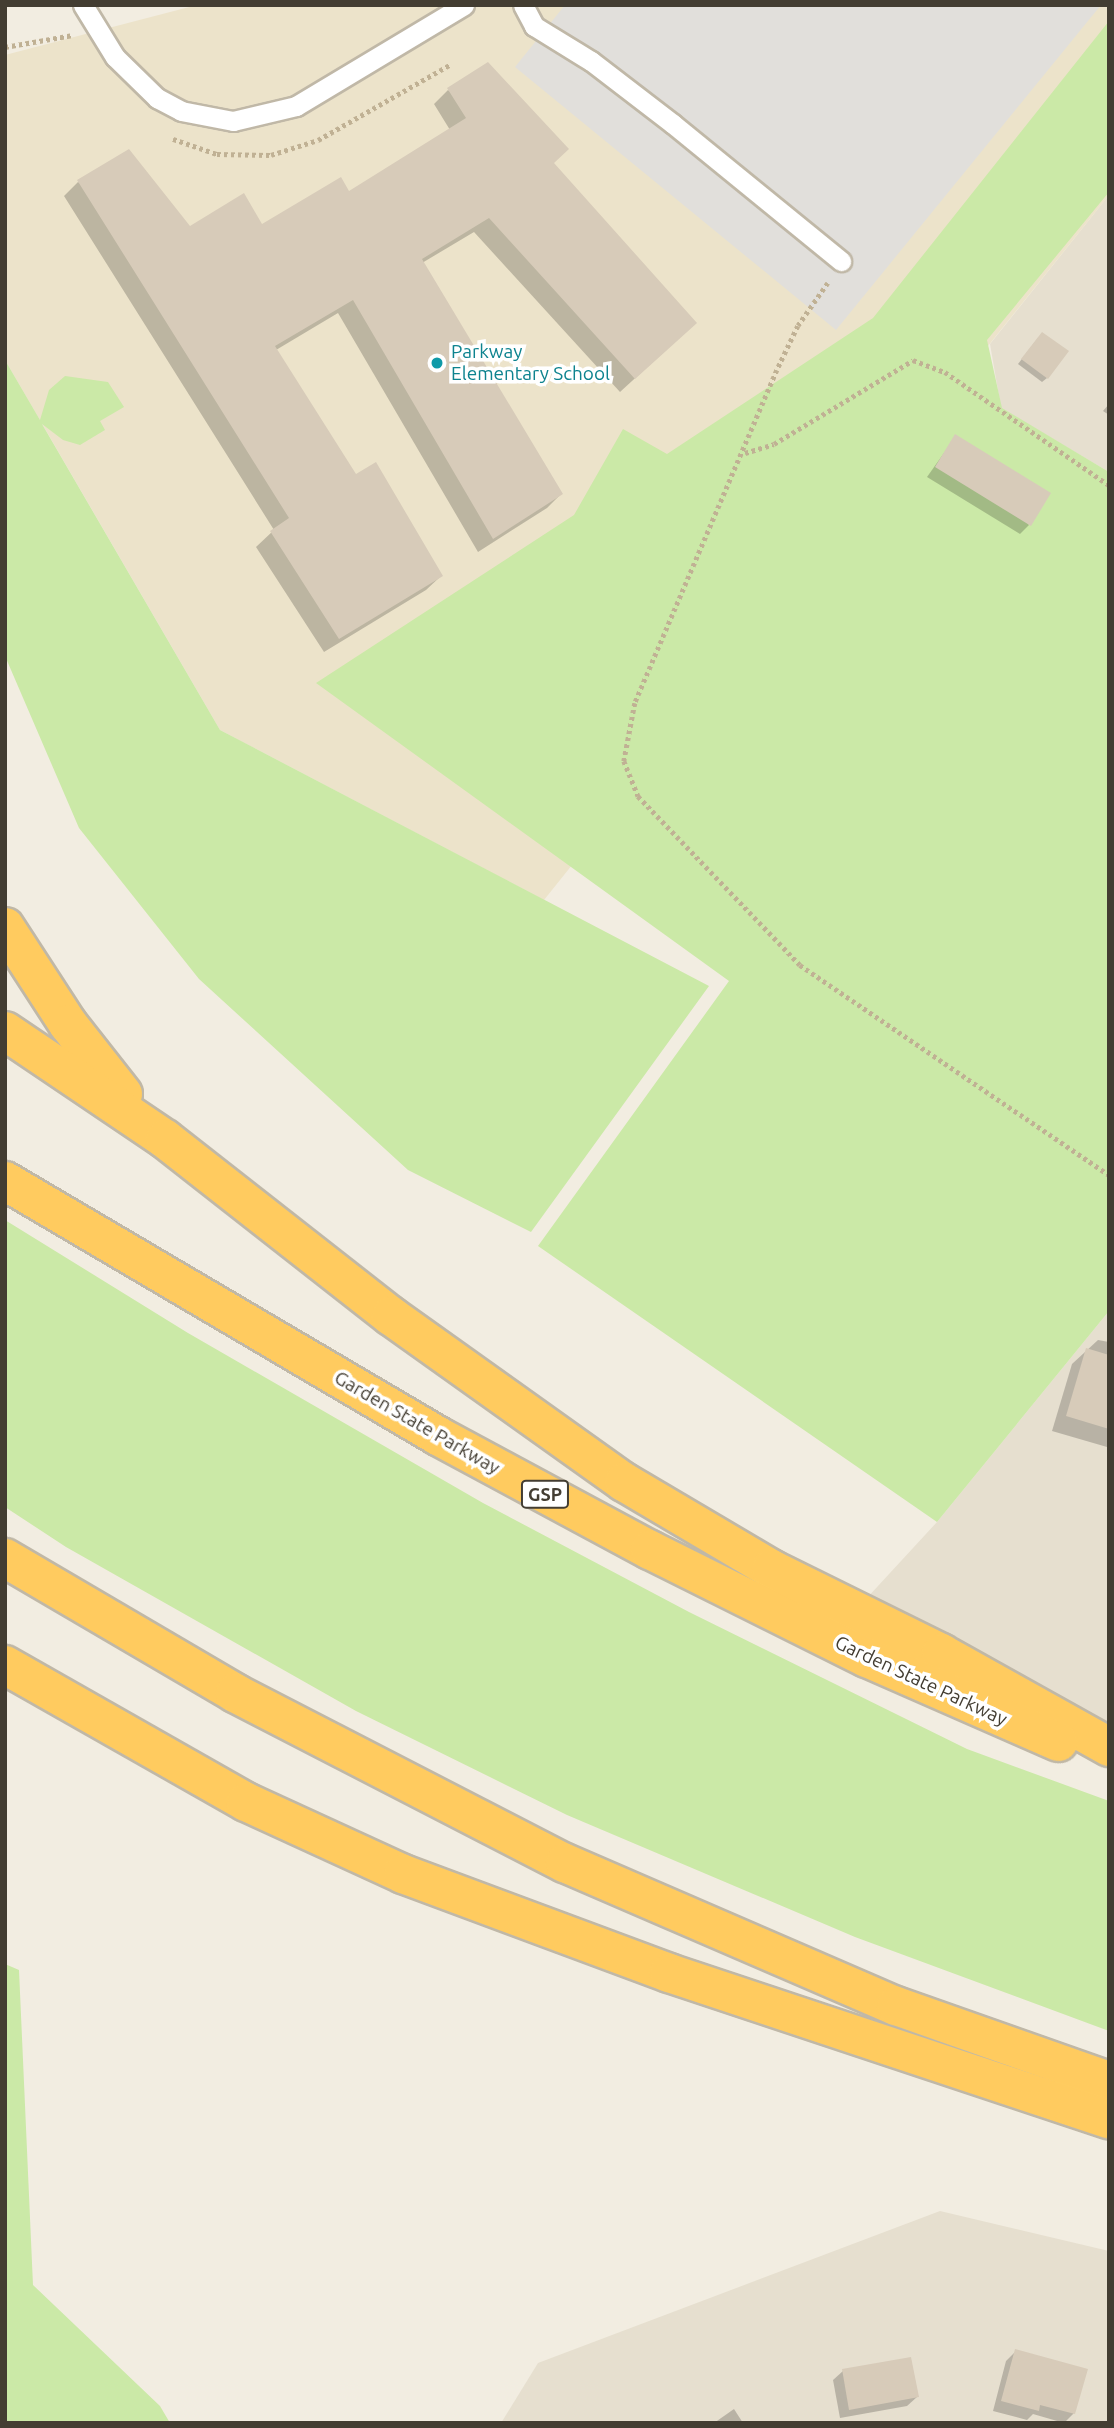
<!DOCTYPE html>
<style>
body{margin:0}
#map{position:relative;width:1114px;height:2428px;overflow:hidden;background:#f2ede1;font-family:Ubuntu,sans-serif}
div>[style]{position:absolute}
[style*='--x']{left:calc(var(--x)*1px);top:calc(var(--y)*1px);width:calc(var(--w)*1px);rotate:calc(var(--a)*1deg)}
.residential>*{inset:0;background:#e6dfcf}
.education>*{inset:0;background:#ece3ca}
.green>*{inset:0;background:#cbe9a7}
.parking>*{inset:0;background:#e1dfdb}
.shadow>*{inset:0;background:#0003}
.building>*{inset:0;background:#d7cbb9}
.path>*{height:4.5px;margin-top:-2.25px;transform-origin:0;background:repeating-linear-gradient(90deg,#c0b194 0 3.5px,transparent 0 7px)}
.roads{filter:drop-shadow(2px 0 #c0b8a7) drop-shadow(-2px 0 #c0b8a7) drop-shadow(0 2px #c0b8a7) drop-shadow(0 -2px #c0b8a7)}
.lane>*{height:19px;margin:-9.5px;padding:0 9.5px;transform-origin:9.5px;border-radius:9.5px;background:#fff}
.highway>*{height:38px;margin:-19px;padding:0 19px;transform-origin:19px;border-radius:19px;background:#ffcb5f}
.dots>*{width:19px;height:19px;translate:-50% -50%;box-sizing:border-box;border:4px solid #fff;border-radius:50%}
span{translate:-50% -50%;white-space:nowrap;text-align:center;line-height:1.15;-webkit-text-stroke:7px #fff;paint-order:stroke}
.shield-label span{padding:2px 5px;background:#fff;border:2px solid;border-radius:5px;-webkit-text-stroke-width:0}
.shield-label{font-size:18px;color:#433d32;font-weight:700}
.culture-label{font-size:19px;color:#0d838f}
.left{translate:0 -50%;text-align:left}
.street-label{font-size:19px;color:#433d32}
.frame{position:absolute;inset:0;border:7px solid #433d32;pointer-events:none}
</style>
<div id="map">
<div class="residential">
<div style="clip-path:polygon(1109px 195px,1109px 472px,1001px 408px,990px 344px)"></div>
<div style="clip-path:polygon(1109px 1311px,1109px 1747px,854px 1612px,937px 1522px)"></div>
<div style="clip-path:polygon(940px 2211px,1109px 2251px,1109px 2423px,501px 2423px,538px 2363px)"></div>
</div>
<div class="education">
<div style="clip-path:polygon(197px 5px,1109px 5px,1109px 195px,544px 900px,220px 730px,5px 360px,5px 55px)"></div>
</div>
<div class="green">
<div style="clip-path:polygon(1109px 21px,1109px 192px,987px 340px,1002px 408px,1109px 472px,1109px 1311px,937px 1522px,538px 1246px,729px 981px,316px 683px,574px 515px,623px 429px,667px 454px,873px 318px)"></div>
<div style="clip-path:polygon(5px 360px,40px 420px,49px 390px,65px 376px,108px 382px,124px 407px,100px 421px,105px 430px,80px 445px,63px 440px,42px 424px,220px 730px,709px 986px,531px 1232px,408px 1170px,199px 979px,79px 828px,5px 656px)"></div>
<div style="clip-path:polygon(5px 1220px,188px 1333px,483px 1503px,689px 1612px,967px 1749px,1109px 1801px,1109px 2031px,855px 1937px,567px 1815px,356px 1711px,66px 1547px,5px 1507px)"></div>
<div style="clip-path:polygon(5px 1964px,19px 1970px,33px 2285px,160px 2406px,170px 2423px,5px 2423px)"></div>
</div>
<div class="parking">
<div style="clip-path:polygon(565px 5px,1101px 5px,836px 330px,515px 67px)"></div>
</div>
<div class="shadow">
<div style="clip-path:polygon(448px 90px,552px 163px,680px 337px,620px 392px,474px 232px,422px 263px,561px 494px,547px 508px,478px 552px,338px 313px,276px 350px,355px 477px,441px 576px,426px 590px,324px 652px,256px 547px,274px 530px,64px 196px,78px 182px,189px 228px,261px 226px,348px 194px,450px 130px,434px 104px)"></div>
<div style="clip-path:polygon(1038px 338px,1047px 378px,1042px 382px,1018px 364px)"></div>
<div style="clip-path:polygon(1109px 404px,1109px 415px,1103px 411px)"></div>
<div style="clip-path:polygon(956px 436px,1029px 525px,1020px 534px,927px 477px)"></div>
<div style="clip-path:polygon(1098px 1340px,1109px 1342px,1107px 1447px,1052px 1431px,1072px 1364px)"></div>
<div style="clip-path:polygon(1016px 2351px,1074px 2413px,1064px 2423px,1033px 2414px,1027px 2420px,993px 2411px,1006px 2361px)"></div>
<div style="clip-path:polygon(843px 2371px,917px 2397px,907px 2406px,840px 2418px,833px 2380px)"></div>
<div style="clip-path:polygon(734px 2409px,743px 2423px,714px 2423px)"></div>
</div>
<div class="building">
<div style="clip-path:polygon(488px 62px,569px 149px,554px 163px,697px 323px,635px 379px,489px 218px,422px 259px,563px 494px,493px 539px,353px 300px,275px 346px,356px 474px,376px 462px,443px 576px,339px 639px,270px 531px,289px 518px,77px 180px,129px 149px,190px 226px,244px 193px,262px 224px,341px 177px,349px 191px,466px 118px,447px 88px)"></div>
<div style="clip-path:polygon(1042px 332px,1069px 351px,1048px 379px,1021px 359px)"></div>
<div style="clip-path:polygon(955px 434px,1051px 493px,1031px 526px,935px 467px)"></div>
<div style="clip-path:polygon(1086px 1348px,1109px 1355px,1109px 1429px,1066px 1416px)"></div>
<div style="clip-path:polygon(1015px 2349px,1088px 2369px,1075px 2414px,1040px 2405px,1039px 2411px,1001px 2401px)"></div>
<div style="clip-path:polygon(911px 2357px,919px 2397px,849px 2410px,842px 2369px)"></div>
</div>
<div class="path">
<div style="--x:5;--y:47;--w:69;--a:-10"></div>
<div style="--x:173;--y:139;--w:46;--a:18.8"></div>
<div style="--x:217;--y:154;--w:54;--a:1.1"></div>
<div style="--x:271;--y:155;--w:49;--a:-17.7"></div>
<div style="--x:318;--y:140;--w:153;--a:-29.7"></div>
<div style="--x:828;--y:283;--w:52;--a:124.9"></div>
<div style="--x:798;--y:326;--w:49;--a:115.5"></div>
<div style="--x:777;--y:370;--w:362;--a:113.1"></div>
<div style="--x:635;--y:703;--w:59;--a:100.7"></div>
<div style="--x:624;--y:761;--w:38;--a:68"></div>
<div style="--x:638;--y:796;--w:234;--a:46.2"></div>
<div style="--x:800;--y:965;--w:374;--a:34.2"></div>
<div style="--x:745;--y:453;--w:30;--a:-17"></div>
<div style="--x:774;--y:444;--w:162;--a:-31.1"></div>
<div style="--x:913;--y:360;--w:34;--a:21"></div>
<div style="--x:945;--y:372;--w:199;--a:34.6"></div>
</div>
<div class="roads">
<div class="lane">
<div style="--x:83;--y:5;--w:61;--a:58.4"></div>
<div style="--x:115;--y:57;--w:59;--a:44.3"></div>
<div style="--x:157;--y:98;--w:27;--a:28"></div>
<div style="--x:181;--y:111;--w:53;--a:10.9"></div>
<div style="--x:233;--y:121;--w:65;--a:-13.4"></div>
<div style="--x:296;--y:106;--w:196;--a:-31"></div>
<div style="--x:523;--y:5;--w:24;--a:62"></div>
<div style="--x:534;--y:26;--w:67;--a:31.6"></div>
<div style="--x:591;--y:61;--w:103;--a:37.5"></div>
<div style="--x:673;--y:124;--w:217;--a:39.2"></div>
</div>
<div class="highway">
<div style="--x:5;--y:927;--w:116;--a:57"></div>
<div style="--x:68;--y:1024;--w:89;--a:51.8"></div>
<div style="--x:5;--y:1031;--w:193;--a:34"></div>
<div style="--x:165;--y:1139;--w:287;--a:38.1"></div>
<div style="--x:391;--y:1316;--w:286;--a:35.5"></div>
<div style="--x:624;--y:1482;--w:171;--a:30.6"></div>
<div style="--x:771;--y:1569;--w:190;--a:26.3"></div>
<div style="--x:941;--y:1653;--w:193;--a:29.2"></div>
<div style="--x:5;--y:1181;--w:503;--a:30.49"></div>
<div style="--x:438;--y:1436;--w:241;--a:28.3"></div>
<div style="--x:650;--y:1550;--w:242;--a:26.5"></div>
<div style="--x:867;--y:1658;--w:209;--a:23.7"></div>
<div style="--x:5;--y:1558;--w:267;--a:30.4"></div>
<div style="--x:235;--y:1693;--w:371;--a:27.3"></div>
<div style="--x:565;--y:1863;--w:361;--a:23.4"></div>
<div style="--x:896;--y:2006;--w:226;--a:19.4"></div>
<div style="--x:5;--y:1665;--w:277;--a:29.6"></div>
<div style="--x:246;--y:1802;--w:173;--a:24.6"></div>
<div style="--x:403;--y:1874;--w:284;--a:20.4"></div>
<div style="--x:669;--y:1973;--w:464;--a:18.4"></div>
</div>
</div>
<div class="dots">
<div style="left:437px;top:363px;background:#0f9aa8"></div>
</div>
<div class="shield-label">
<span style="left:545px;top:1494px">GSP</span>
</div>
<div class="culture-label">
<span class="left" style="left:451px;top:363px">Parkway<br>Elementary School</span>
</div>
<div class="street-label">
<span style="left:417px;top:1423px;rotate:30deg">Garden State Parkway</span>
<span style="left:921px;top:1681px;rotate:25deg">Garden State Parkway</span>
</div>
<div class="frame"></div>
</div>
